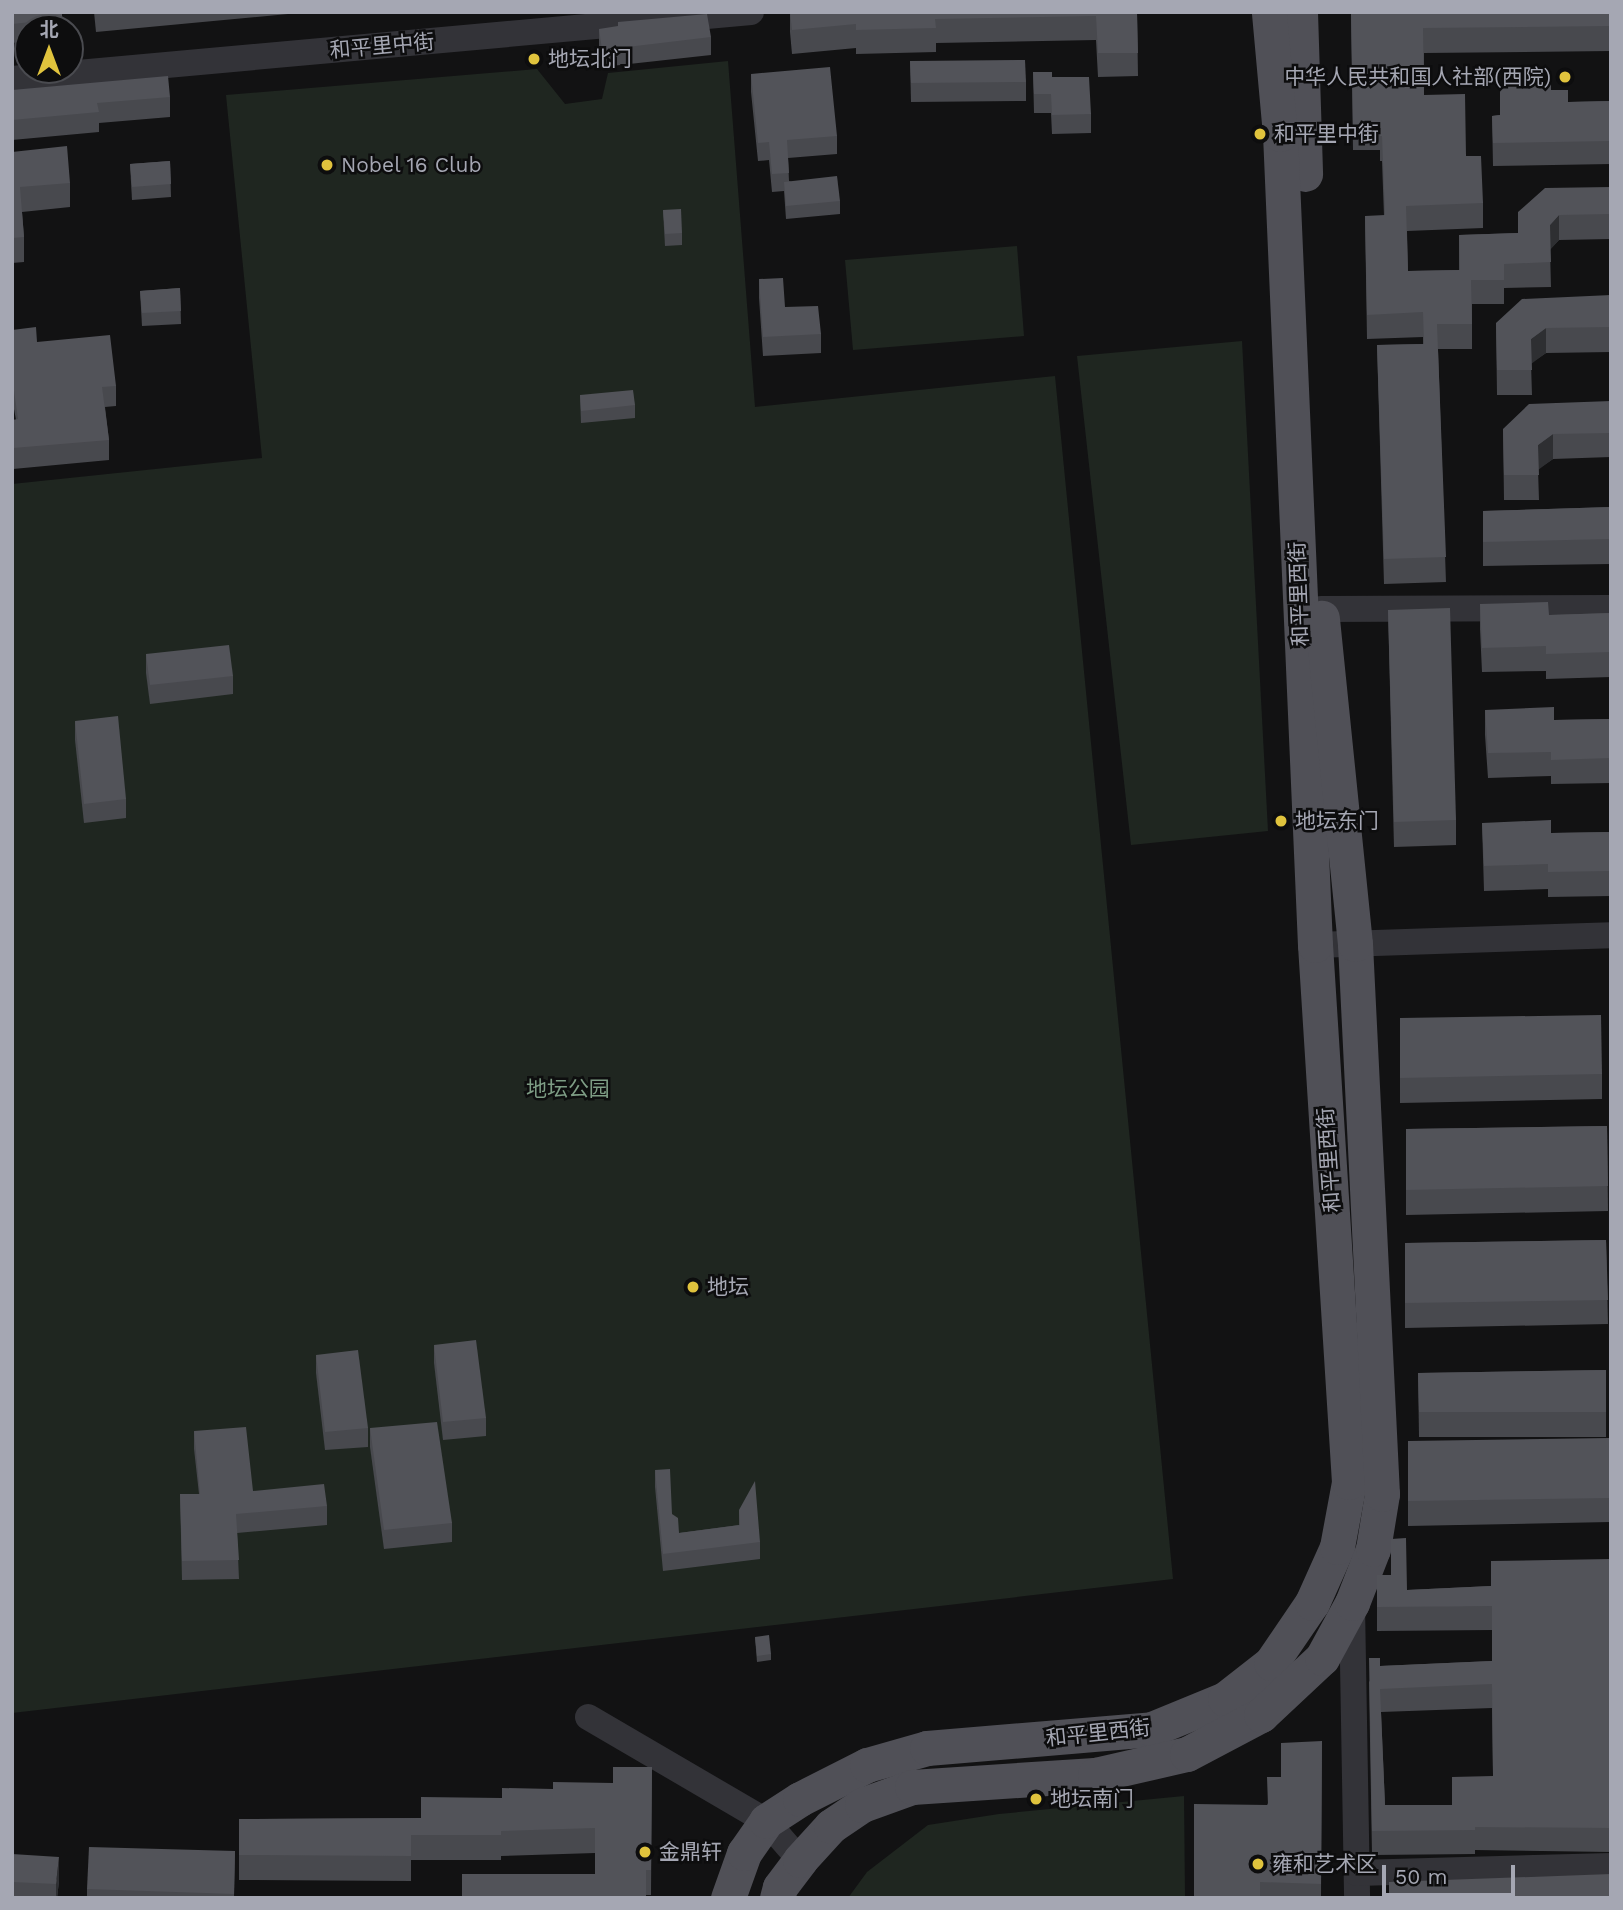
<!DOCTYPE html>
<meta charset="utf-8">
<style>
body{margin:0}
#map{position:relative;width:1623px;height:1910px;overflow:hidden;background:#121213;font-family:"Work Sans","Noto Sans SC",sans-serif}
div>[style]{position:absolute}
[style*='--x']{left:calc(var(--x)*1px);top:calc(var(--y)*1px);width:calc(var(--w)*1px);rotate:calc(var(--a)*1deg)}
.green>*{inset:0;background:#1f2620}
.minor>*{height:26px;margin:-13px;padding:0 13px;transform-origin:13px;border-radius:13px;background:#333338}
.major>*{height:35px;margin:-17.5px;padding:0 17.5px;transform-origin:17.5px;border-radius:17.5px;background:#505057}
.wall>*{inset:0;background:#48494e}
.shaded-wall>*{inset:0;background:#2e2f32}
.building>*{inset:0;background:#525359}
.dots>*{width:19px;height:19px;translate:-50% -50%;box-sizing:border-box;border:4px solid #0d0d0e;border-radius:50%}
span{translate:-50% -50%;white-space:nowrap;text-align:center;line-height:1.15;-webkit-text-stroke:5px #0d0d0e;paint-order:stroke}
.street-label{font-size:21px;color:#a5a7b3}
.poi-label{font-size:21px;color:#a5a7b3}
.left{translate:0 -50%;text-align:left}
.right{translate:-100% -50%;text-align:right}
.park-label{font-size:21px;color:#7d9c84}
.frame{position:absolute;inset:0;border:14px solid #a5a7b3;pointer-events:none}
.north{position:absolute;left:14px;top:14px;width:70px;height:70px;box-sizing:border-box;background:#0d0d0e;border:2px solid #4a4b50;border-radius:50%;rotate:0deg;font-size:19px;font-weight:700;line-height:28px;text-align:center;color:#a5a7b3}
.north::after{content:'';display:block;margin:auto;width:24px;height:32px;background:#e0c33d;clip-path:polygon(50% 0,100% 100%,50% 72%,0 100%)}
.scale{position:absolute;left:1382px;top:1865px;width:133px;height:32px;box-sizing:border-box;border:4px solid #a5a7b3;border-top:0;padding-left:9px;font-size:21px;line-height:24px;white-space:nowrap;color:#a5a7b3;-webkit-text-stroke:5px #0d0d0e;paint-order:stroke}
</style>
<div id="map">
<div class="green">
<div style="clip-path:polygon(728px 61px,755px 407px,1055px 376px,1173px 1579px,12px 1713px,12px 484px,262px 458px,226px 95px,537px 69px,565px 104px,602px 99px,608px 73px)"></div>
<div style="clip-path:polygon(1017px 246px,1024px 336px,853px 350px,845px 260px)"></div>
<div style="clip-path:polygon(1242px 341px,1268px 831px,1131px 845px,1077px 356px)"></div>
<div style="clip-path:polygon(1184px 1796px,1185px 1898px,848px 1898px,867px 1872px,928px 1825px,999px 1814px)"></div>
</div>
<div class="minor">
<div style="--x:12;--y:79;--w:742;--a:-5.18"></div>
<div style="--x:1321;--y:609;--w:290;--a:-0.2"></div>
<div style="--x:1315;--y:945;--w:296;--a:-1.9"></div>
<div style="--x:1352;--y:1606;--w:292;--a:89"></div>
<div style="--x:588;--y:1717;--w:206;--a:30.3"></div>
<div style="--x:766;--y:1821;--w:52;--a:48.9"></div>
<div style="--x:1357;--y:1873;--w:254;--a:-1.6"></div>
</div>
<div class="major">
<div style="--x:1300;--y:12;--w:162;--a:88.2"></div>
<div style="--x:728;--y:1898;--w:48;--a:-70.4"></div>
<div style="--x:744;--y:1853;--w:39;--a:-55"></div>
<div style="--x:766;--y:1821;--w:40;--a:-32.9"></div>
<div style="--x:800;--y:1799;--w:75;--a:-26.9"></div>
<div style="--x:867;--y:1765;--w:62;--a:-15.8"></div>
<div style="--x:927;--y:1748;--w:226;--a:-4.8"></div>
<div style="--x:1152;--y:1729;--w:79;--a:-22.3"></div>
<div style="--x:1225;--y:1699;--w:58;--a:-38"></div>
<div style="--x:1271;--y:1663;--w:73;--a:-55.7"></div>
<div style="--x:1312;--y:1603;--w:61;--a:-65.9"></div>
<div style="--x:1337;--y:1547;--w:66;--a:-79.5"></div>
<div style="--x:1349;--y:1482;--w:538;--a:-93.62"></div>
<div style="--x:1315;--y:945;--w:812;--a:-92.47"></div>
<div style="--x:1280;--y:134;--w:122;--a:-95.2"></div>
<div style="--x:777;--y:1898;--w:11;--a:-75"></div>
<div style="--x:780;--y:1887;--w:34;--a:-53"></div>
<div style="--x:800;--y:1860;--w:46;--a:-47.6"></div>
<div style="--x:831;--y:1826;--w:37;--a:-34"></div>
<div style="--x:862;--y:1805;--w:53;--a:-19.8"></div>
<div style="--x:912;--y:1787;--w:183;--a:-3.8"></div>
<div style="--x:1095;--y:1775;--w:94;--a:-12.9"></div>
<div style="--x:1187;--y:1754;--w:84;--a:-27.8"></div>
<div style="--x:1261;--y:1715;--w:83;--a:-43.1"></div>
<div style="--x:1322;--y:1658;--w:63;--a:-61.4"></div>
<div style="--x:1352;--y:1603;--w:58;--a:-68.7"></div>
<div style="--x:1373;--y:1549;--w:56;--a:-80.7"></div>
<div style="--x:1382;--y:1494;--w:551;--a:-92.81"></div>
<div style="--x:1355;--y:944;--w:328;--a:-95.8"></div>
</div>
<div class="wall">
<div style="clip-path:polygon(12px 12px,62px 19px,62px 28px,28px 28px,28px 41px,12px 43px)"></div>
<div style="clip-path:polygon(94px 12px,309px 12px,96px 32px)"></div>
<div style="clip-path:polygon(790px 12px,1137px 12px,1138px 76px,1098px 77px,1096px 40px,936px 43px,936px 52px,856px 54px,856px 48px,792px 54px,790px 32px)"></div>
<div style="clip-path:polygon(1351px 12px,1611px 12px,1611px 51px,1424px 53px,1424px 95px,1466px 156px,1483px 203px,1483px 228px,1407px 231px,1408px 271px,1459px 270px,1459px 235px,1518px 233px,1611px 187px,1611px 239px,1559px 240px,1550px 249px,1551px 287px,1504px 288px,1504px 304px,1472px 304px,1472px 349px,1438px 349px,1446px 582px,1384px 584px,1377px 345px,1423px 344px,1423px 337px,1367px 339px,1365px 216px,1384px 216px,1382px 161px,1380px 161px,1380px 150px,1353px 150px)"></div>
<div style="clip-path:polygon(599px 29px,711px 37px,711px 55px,602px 67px,599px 46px)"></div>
<div style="clip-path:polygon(910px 61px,1026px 82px,1026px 101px,911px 102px)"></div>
<div style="clip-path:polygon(1033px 72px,1052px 77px,1091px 114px,1091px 133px,1052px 134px,1051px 113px,1034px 113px)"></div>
<div style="clip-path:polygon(751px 74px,837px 136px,837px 154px,788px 158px,789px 181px,840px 201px,840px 214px,786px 219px,784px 191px,772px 192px,769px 160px,758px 161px,751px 92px)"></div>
<div style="clip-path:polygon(12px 90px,170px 97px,170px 117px,99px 123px,99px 132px,12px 140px)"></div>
<div style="clip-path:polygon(1551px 90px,1568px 102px,1611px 101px,1611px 164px,1493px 166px,1492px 116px,1500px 115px)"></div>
<div style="clip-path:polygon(12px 152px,70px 183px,70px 207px,22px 212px,24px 237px,24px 262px,12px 263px)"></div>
<div style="clip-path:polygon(170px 161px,171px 197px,132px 200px,130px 164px)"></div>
<div style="clip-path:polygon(663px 210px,682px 233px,682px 245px,665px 246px)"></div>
<div style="clip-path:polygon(759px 279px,785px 307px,821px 334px,821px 353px,763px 356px,759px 298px)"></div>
<div style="clip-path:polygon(180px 288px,181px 324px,142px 326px,140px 291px)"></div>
<div style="clip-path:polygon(1611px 295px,1611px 352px,1546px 353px,1531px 363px,1532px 395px,1497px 395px,1496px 323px)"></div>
<div style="clip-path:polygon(12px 330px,116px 386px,116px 406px,105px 407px,109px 440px,109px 460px,13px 469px,12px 420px,16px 420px,12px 398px)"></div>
<div style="clip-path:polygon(580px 395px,635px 405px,635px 418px,581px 423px)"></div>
<div style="clip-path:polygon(1611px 401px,1611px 457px,1553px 459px,1538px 469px,1539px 500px,1504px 500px,1503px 429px)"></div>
<div style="clip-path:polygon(1611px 507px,1611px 564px,1483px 566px,1483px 511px)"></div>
<div style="clip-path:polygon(1480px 604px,1549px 615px,1611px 613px,1611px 677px,1546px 679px,1546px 671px,1482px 672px,1480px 629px)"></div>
<div style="clip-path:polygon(1388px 610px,1456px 820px,1456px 845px,1394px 847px)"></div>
<div style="clip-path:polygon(146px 654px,233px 676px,233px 694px,150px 704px,146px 673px)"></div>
<div style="clip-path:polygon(1485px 710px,1554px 720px,1611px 719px,1611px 783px,1551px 784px,1551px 776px,1488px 778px,1485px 735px)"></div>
<div style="clip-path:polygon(75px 721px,126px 799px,126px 818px,84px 823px,75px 740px)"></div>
<div style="clip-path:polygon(1482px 823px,1551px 833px,1611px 832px,1611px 896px,1548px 897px,1548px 889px,1484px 891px)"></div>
<div style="clip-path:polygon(1400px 1018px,1602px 1074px,1602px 1099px,1400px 1103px)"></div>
<div style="clip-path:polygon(1607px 1126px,1608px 1211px,1406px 1215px,1406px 1129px)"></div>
<div style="clip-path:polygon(1606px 1240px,1608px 1324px,1405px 1328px,1405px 1243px)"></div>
<div style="clip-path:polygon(434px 1345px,486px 1418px,486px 1436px,443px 1440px,434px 1363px)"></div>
<div style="clip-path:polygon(316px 1355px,368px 1428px,368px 1447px,325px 1450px,316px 1373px)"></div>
<div style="clip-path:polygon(1606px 1370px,1606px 1437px,1419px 1437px,1418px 1373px)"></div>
<div style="clip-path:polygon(370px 1428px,452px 1523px,452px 1542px,384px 1549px,370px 1447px)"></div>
<div style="clip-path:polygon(194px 1431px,253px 1491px,327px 1506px,327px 1525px,237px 1533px,239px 1579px,182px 1580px,180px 1494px,199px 1494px,194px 1449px)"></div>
<div style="clip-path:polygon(1408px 1441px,1610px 1498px,1610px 1522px,1408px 1526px)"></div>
<div style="clip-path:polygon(655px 1470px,679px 1533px,739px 1525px,739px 1510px,760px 1542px,760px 1559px,663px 1571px,655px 1487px)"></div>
<div style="clip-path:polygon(evenodd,1611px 1559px,1611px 1852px,1475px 1850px,1475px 1854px,1372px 1855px,1369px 1682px,1380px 1666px,1492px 1661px,1492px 1630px,1377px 1631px,1377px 1575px,1407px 1590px,1491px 1586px,1611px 1559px,1492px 1708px,1493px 1776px,1452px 1805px,1385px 1805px,1381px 1712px,1492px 1708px)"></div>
<div style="clip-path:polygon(755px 1637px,771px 1654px,771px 1660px,757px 1662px)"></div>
<div style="clip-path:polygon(1322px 1741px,1321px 1898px,1194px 1898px,1267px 1805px,1281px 1777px)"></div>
<div style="clip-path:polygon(652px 1767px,651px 1895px,646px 1895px,595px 1874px,595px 1853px,501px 1856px,501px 1860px,411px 1860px,411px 1881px,239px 1880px,239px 1819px,421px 1818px,502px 1798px,553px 1789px,613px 1783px)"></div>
<div style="clip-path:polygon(235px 1851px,234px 1898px,87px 1898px,87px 1889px)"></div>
<div style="clip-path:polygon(12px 1854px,59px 1881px,57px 1898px,12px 1898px)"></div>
</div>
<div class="shaded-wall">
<div style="clip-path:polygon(1559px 215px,1559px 240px,1550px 250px,1550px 225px)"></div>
<div style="clip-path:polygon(1546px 328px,1546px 353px,1531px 364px,1531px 339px)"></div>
<div style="clip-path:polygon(1553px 434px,1553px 459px,1538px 470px,1538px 445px)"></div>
<div style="clip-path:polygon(59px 1857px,59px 1881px,57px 1898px,56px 1898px,56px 1884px)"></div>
</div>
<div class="building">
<div style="clip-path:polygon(12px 12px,62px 12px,62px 19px,12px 24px)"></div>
<div style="clip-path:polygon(790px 12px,1137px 12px,1138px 53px,1098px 53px,1096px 16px,935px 19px,936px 28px,856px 30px,856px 24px,792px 30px)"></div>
<div style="clip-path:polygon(1351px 12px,1611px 12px,1611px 26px,1423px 28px,1424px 95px,1465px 94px,1466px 156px,1481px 156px,1483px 203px,1406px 206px,1408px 271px,1460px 270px,1459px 235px,1518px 233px,1518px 212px,1545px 188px,1611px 187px,1611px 214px,1559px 215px,1550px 225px,1551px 262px,1504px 264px,1504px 280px,1471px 280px,1472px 324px,1437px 324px,1446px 557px,1384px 559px,1377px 345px,1424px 344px,1423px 312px,1367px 315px,1365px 216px,1385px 215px,1382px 136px,1380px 136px,1380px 125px,1353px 125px)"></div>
<div style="clip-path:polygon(707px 14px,711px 37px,602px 50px,599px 29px,618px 26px,618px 22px)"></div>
<div style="clip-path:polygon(1025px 60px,1026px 82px,911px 83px,910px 61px)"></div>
<div style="clip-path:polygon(830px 67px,837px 136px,787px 140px,789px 173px,772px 174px,769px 142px,758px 143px,751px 74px)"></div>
<div style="clip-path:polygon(1033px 72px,1052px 72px,1052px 77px,1089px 77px,1091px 114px,1052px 115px,1051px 94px,1034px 94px)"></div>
<div style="clip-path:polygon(168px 76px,170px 97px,97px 103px,99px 112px,12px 120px,12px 90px)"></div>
<div style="clip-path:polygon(1551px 84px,1551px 90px,1568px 90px,1568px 102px,1611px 101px,1611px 141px,1493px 143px,1492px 116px,1500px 115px,1500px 85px)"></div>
<div style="clip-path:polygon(67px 146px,70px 183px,20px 187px,24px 237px,12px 238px,12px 152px)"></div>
<div style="clip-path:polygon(170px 161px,171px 184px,132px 187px,130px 164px)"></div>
<div style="clip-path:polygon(837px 176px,840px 201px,786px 206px,784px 182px)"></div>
<div style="clip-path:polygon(681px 209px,682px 233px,665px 234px,663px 210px)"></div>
<div style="clip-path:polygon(783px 278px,785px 307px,818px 306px,821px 334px,763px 337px,759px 279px)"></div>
<div style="clip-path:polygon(180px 288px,181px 311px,142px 313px,140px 291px)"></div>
<div style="clip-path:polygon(1611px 295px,1611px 327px,1546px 328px,1531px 339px,1532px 370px,1497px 370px,1496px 323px,1522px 299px)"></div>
<div style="clip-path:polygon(36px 327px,37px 342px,110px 335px,116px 386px,102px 387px,109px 440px,13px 448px,12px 420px,18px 419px,12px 377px,12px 330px)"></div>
<div style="clip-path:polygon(633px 390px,635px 405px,581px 411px,580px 395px)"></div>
<div style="clip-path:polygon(1611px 401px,1611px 433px,1553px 434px,1538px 445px,1539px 475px,1504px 475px,1503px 429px,1529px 404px)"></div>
<div style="clip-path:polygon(1611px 507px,1611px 539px,1483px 542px,1483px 511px)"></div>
<div style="clip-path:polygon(1548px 602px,1549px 615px,1611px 613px,1611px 652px,1546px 654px,1546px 646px,1482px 648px,1480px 604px)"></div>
<div style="clip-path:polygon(1450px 608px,1456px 820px,1394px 822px,1388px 610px)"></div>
<div style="clip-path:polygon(229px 645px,233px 676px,150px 685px,146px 654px)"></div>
<div style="clip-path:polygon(1554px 707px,1554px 720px,1611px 719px,1611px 758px,1551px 760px,1551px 752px,1488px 753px,1485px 710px)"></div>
<div style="clip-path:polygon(118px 716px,126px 799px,84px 804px,75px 721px)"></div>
<div style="clip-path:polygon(1551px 820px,1551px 833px,1611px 832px,1611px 871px,1548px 872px,1548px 864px,1484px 866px,1482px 823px)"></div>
<div style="clip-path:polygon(1601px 1015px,1602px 1074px,1400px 1078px,1400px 1018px)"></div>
<div style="clip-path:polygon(1607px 1126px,1608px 1186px,1406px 1190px,1406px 1129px)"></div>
<div style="clip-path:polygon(1606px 1240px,1608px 1300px,1405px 1303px,1405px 1243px)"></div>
<div style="clip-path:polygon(476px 1340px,486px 1418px,443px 1422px,434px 1345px)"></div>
<div style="clip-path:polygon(358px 1350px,368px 1428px,325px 1432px,316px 1355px)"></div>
<div style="clip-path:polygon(1606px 1370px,1606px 1412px,1419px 1412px,1418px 1373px)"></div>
<div style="clip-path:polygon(437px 1422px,452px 1523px,384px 1530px,370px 1428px)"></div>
<div style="clip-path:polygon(246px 1427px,253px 1491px,324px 1484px,327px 1506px,236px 1514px,239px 1560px,182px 1561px,180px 1494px,200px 1494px,194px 1431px)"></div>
<div style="clip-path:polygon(1609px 1438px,1610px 1498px,1408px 1501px,1408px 1441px)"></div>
<div style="clip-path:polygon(670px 1469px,672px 1514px,678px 1518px,679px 1533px,740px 1525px,739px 1510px,755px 1481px,760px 1542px,663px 1554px,655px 1470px)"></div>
<div style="clip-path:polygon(evenodd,1406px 1538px,1407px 1590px,1491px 1586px,1491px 1561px,1611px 1559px,1611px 1828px,1475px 1827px,1475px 1830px,1372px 1831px,1369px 1658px,1380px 1658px,1380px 1666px,1492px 1661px,1492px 1606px,1377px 1607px,1377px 1575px,1391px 1575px,1391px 1539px,1406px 1538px,1492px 1684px,1493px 1776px,1452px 1777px,1452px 1805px,1385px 1805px,1380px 1689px,1492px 1684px)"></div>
<div style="clip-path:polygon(769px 1635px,771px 1654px,757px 1656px,755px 1637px)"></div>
<div style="clip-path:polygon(1322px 1741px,1321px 1884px,1260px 1882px,1260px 1898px,1194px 1898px,1194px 1804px,1268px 1805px,1267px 1777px,1281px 1777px,1281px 1743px)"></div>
<div style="clip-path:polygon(613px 1767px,652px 1767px,651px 1870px,646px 1870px,646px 1898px,462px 1898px,462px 1874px,595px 1874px,595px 1828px,501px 1831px,501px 1835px,411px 1835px,411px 1856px,239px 1855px,239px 1819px,421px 1818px,421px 1797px,502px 1798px,502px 1788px,553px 1789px,553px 1782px,613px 1783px)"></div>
<div style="clip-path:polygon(89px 1847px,235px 1851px,234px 1894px,87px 1889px)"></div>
<div style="clip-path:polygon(12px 1854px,59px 1857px,56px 1884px,12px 1882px)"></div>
<div style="clip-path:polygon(1611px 1874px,1611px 1898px,1389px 1898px,1389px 1882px)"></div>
</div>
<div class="dots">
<div style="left:534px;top:59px;background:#e0c33d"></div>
<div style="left:1565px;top:77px;background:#e0c33d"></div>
<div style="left:1260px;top:134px;background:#e0c33d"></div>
<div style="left:327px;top:165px;background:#e0c33d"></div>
<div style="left:1281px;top:821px;background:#e0c33d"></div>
<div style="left:693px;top:1287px;background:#e0c33d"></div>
<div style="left:1036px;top:1799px;background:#e0c33d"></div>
<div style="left:645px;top:1852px;background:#e0c33d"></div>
<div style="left:1258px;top:1864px;background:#e0c33d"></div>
</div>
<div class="street-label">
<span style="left:382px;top:46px;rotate:-5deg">和平里中街</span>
<span style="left:1299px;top:594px;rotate:-92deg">和平里西街</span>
<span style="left:1329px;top:1160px;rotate:-94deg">和平里西街</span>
<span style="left:1098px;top:1733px;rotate:-6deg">和平里西街</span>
</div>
<div class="poi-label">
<span class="left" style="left:548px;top:59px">地坛北门</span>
<span class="right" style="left:1551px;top:77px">中华人民共和国人社部(西院)</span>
<span class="left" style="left:1274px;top:134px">和平里中街</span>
<span class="left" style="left:341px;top:165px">Nobel 16 Club</span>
<span class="left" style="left:1295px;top:821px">地坛东门</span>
<span class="left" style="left:707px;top:1287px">地坛</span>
<span class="left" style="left:1050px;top:1799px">地坛南门</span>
<span class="left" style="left:659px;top:1852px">金鼎轩</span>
<span class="left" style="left:1272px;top:1864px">雍和艺术区</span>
</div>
<div class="park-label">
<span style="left:568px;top:1089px">地坛公园</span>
</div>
<div class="frame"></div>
<div class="north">北</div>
<div class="scale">50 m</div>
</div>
